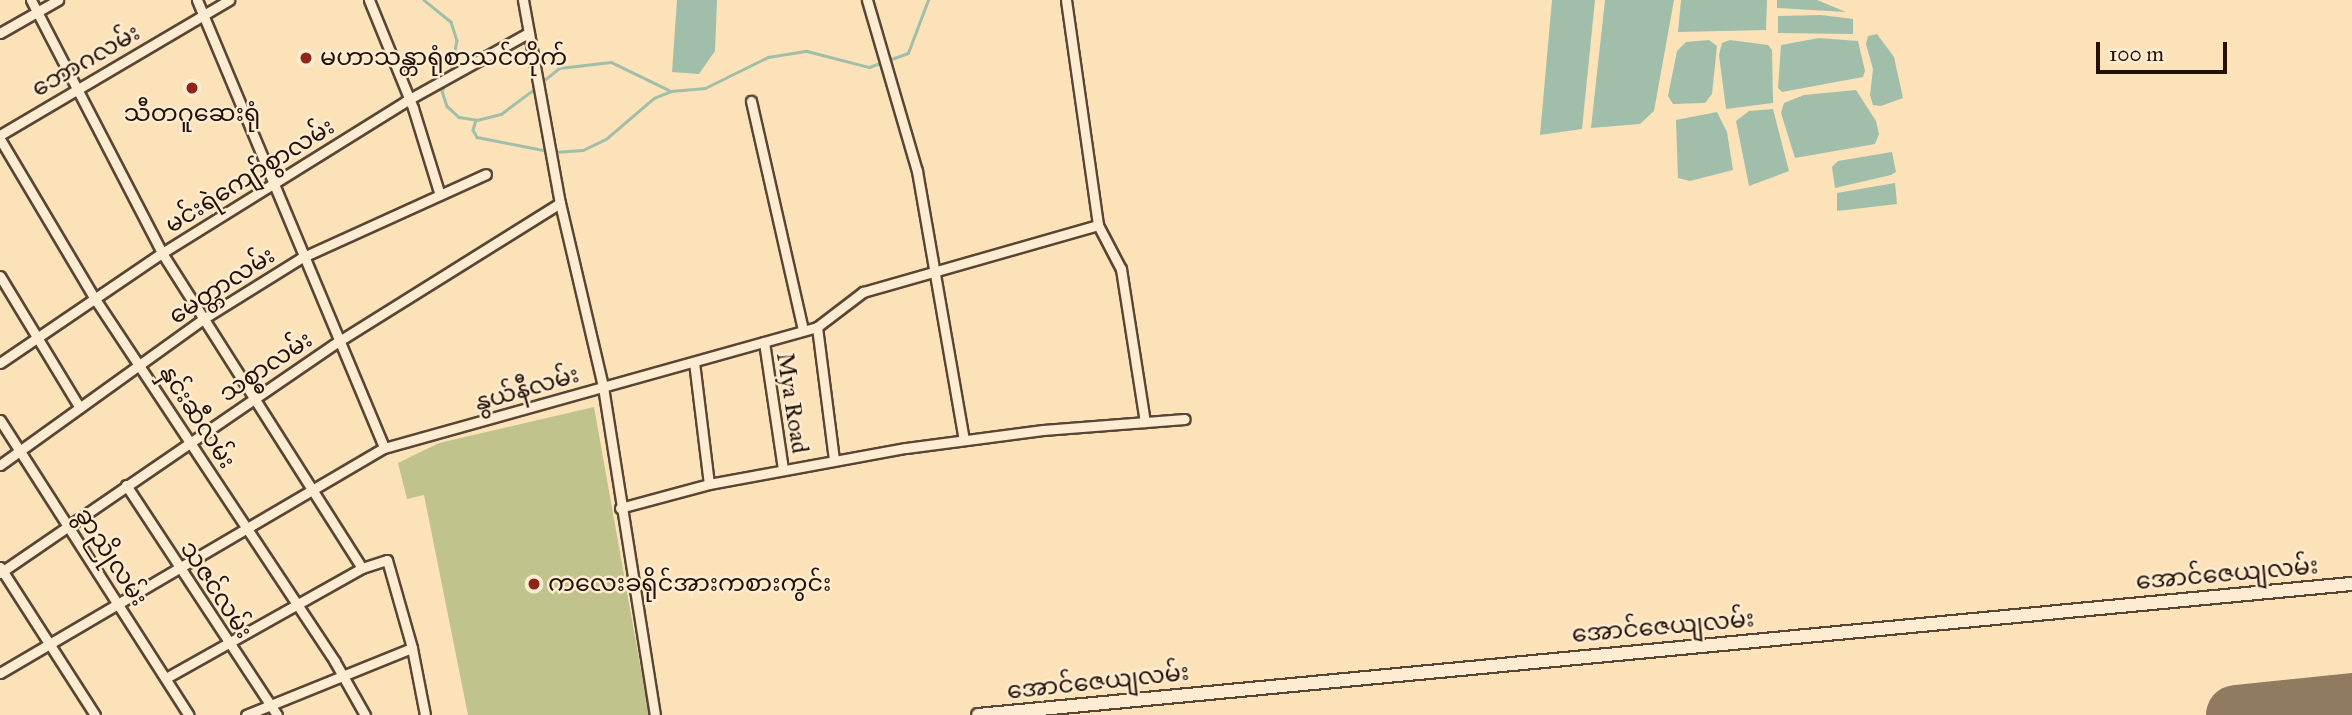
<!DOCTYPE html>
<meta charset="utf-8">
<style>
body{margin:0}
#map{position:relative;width:2352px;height:715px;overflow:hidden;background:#fce2b8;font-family:"IM FELL Great Primer","Noto Sans Myanmar",serif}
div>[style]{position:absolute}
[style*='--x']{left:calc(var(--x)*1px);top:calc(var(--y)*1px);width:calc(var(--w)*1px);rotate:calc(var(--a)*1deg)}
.green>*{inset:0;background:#c1c38d}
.water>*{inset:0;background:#a0beaa}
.stream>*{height:2.5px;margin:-1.25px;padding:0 1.25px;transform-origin:1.25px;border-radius:1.25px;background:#a0beaa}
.runway>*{height:60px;margin:-30px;padding:0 30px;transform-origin:30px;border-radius:30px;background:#907a60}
.roads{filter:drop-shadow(2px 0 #594534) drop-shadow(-2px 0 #594534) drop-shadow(0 2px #594534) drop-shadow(0 -2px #594534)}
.minor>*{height:9px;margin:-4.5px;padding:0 4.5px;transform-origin:4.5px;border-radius:4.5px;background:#fdecd1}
.tertiary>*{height:12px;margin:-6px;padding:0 6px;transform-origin:6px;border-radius:6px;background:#fdecd1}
.dots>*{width:19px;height:19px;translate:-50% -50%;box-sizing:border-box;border:4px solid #fdecd1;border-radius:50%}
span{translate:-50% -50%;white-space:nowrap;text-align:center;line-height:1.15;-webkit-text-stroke:5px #fdecd1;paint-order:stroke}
.poi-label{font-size:24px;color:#231108}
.left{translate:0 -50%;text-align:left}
.street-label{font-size:24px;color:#231108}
.scale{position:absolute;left:2096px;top:42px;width:131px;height:32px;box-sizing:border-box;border:4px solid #231108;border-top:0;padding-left:9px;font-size:21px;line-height:24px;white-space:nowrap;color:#231108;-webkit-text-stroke:5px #fdecd1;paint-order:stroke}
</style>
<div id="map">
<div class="green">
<div style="clip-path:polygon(594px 407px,649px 715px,468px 715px,424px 495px,407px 499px,398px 463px,439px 443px)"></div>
</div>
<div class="water">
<div style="clip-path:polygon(677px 0,717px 0,715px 51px,699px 74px,672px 72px)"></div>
<div style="clip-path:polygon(1552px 0,1595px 0,1582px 129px,1540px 135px)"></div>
<div style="clip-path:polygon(1605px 0,1674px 0,1654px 111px,1640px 124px,1591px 128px)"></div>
<div style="clip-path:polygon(1681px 0,1767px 0,1766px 30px,1678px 32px)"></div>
<div style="clip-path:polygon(1777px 0,1817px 0,1846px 12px,1777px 8px)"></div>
<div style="clip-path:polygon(1821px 15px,1853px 19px,1853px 34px,1778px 33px,1778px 16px)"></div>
<div style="clip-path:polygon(1877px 34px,1894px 57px,1903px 98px,1881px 106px,1873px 105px,1870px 95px,1873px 69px,1866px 44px,1868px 36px)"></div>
<div style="clip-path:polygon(1819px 38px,1858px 41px,1865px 71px,1863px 77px,1782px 92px,1778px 88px,1781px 45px)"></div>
<div style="clip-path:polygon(1709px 40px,1717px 46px,1712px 94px,1705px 103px,1673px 104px,1668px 96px,1677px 51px,1686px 42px)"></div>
<div style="clip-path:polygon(1730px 40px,1768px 45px,1772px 50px,1773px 103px,1726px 109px,1719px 55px,1722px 43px)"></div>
<div style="clip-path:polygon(1856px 90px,1876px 121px,1879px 134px,1875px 144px,1795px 158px,1781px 113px,1784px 103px,1804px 95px)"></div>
<div style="clip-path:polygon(1773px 109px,1789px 171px,1749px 186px,1736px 121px,1749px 111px)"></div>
<div style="clip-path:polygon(1717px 112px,1727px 132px,1733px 170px,1690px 181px,1678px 178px,1676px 120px)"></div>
<div style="clip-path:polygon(1892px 152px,1896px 172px,1891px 175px,1835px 188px,1832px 167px,1838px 161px)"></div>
<div style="clip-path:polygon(1895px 183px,1897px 204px,1837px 211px,1837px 193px)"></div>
</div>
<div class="stream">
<div style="--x:424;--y:0;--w:35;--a:39"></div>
<div style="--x:451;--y:22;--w:19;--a:72"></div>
<div style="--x:457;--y:40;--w:34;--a:100"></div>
<div style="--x:447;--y:82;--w:10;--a:119"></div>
<div style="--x:442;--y:91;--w:16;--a:72"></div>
<div style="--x:447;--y:106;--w:16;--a:43"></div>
<div style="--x:459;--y:117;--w:18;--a:9"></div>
<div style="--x:477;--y:120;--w:25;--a:-14"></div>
<div style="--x:501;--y:114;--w:45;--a:-36.9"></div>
<div style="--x:542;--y:82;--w:22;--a:-39"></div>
<div style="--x:559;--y:68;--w:52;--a:-6.6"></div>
<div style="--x:611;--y:62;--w:67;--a:25.8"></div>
<div style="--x:671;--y:91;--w:34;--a:-5"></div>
<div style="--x:705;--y:88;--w:70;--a:-26.2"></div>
<div style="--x:768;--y:57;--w:39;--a:-9"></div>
<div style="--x:807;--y:51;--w:64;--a:14.5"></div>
<div style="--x:869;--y:67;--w:41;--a:-19.7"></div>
<div style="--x:908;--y:53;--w:57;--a:-69.3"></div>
<div style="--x:476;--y:120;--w:10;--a:107"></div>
<div style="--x:473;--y:130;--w:8;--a:60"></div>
<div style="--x:477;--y:137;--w:72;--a:11.2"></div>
<div style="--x:554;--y:152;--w:29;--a:-4"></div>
<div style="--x:583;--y:150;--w:25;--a:-26"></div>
<div style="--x:606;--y:139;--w:63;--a:-40.5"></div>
<div style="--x:654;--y:98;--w:18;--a:-22"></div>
</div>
<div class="runway">
<div style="--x:2236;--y:715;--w:117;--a:-5.9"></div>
</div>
<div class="roads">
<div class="minor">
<div style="--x:31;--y:0;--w:285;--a:62.6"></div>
<div style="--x:162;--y:253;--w:373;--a:57.6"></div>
<div style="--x:197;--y:0;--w:485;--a:67.3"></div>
<div style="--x:369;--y:0;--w:117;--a:67.8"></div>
<div style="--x:413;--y:108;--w:88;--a:72.8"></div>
<div style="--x:523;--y:0;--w:206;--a:79.7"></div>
<div style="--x:560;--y:203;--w:189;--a:76.8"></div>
<div style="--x:603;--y:387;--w:332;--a:81"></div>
<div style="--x:867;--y:0;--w:178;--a:73.7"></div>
<div style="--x:917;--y:171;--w:272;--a:80.1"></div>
<div style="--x:1066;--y:0;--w:227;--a:81.9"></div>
<div style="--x:1098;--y:225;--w:50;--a:62.4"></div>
<div style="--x:1121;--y:269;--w:155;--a:81.1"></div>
<div style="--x:0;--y:33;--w:67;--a:-29.6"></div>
<div style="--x:751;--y:101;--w:235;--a:77.2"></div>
<div style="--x:0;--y:135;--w:266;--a:-30.5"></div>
<div style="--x:0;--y:139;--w:186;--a:59.3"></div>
<div style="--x:95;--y:299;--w:435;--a:56.5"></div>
<div style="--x:335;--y:662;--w:61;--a:60.5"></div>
<div style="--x:0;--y:276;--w:154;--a:58.8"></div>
<div style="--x:817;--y:327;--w:134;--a:82.7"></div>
<div style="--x:764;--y:342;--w:128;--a:81.5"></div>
<div style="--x:694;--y:362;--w:123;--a:83"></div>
<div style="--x:0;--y:363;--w:196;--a:-34.2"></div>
<div style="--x:162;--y:253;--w:287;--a:-31.9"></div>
<div style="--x:406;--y:101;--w:140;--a:-29.1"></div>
<div style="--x:0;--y:420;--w:350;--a:57.4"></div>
<div style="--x:0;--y:465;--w:250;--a:-35.7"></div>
<div style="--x:203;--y:319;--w:115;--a:-31.9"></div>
<div style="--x:301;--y:258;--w:203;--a:-24.4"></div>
<div style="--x:126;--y:485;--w:275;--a:56.7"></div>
<div style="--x:620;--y:508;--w:92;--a:-15.1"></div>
<div style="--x:709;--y:484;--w:200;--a:-10.4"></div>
<div style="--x:906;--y:448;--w:138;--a:-7.5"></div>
<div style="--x:1043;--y:430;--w:142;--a:-4.4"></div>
<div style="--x:0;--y:567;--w:176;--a:57.3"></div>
<div style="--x:0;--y:573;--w:407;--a:-34.4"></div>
<div style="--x:336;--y:343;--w:264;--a:-32"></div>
<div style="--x:0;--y:673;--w:445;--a:-30.4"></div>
<div style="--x:384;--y:448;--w:450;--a:-15.6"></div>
<div style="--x:817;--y:327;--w:58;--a:-37.3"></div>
<div style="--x:863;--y:292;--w:244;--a:-15.9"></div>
<div style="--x:166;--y:678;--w:225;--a:-29.3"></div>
<div style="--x:362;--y:568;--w:26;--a:-18"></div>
<div style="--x:387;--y:560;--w:91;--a:74.1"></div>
<div style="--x:412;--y:648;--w:68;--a:79"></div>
<div style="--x:246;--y:715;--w:179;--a:-22"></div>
</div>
<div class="tertiary">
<div style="--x:978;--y:715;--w:1380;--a:-5.45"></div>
</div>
</div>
<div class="dots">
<div style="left:306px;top:58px;background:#8f2418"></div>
<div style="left:192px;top:88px;background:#8f2418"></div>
<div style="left:534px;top:584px;background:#8f2418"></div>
</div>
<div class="poi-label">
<span class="left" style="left:320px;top:58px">မဟာသန္တာရုံစာသင်တိုက်</span>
<span style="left:192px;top:114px">သီတဂူဆေးရုံ</span>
<span class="left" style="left:548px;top:584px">ကလေးခရိုင်အားကစားကွင်း</span>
</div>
<div class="street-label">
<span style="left:86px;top:61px;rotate:-30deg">ဘောဂလမ်း</span>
<span style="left:250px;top:176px;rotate:-32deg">မင်းရဲကျော်စွာလမ်း</span>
<span style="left:222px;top:286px;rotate:-33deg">မေတ္တာလမ်း</span>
<span style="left:266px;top:367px;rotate:-34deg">သစ္စာလမ်း</span>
<span style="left:527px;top:389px;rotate:-16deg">နွယ်နီလမ်း</span>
<span style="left:792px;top:403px;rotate:81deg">Mya Road</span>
<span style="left:197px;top:417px;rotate:57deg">နှင်းဆီလမ်း</span>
<span style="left:111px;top:557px;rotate:57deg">ခွာညိုလမ်း</span>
<span style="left:2227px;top:574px;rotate:-5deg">အောင်ဇေယျလမ်း</span>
<span style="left:216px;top:590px;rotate:57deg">သဇင်လမ်း</span>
<span style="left:1663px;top:627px;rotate:-5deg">အောင်ဇေယျလမ်း</span>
<span style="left:1098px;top:682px;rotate:-6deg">အောင်ဇေယျလမ်း</span>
</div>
<div class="scale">100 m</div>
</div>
